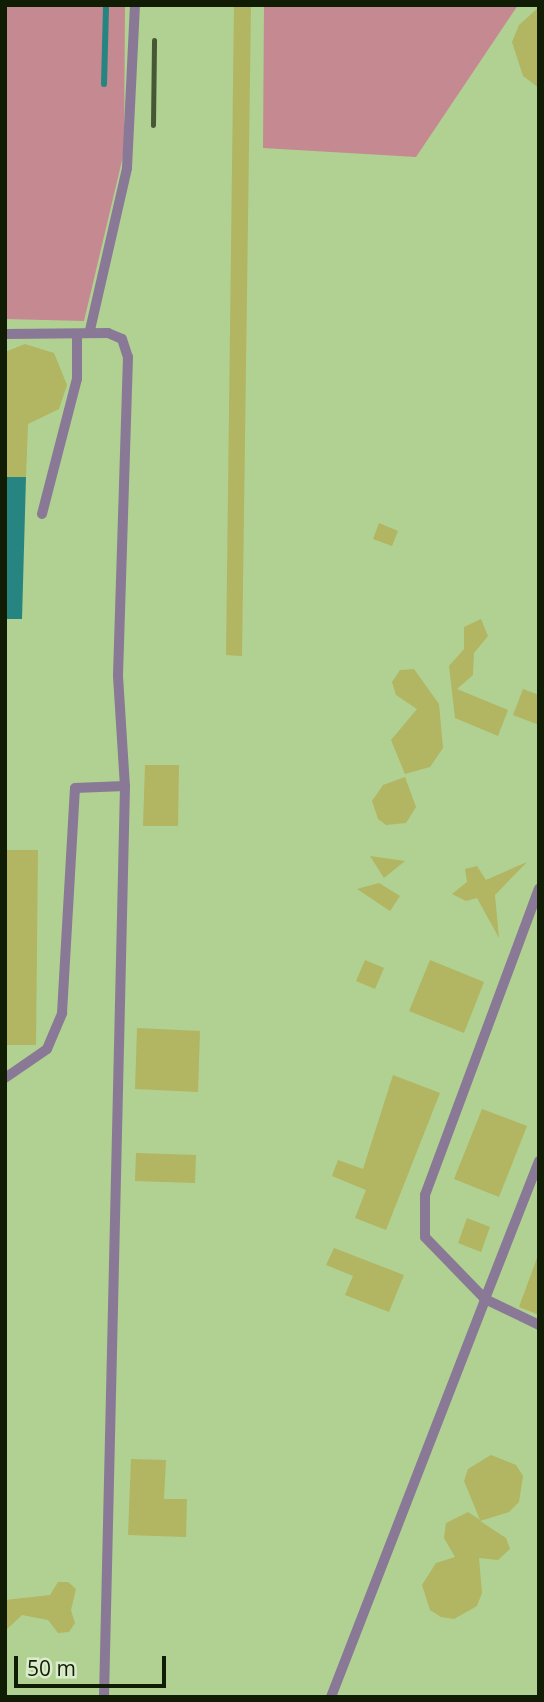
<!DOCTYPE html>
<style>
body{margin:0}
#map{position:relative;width:544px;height:1702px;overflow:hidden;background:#b0d192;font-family:"Open Sans",sans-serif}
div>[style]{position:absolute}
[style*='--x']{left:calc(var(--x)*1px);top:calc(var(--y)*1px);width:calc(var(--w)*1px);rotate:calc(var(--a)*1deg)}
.green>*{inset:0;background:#c58991}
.water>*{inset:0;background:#268580}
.stream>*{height:6px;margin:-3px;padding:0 3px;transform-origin:3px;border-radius:3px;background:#268580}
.building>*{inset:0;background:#b2b561}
.service>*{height:10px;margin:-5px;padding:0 5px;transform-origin:5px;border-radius:5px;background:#8a7996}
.rail>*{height:5px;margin:-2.5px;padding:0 2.5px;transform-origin:2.5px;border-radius:2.5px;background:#465833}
span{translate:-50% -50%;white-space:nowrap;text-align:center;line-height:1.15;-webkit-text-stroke:7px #dbeccc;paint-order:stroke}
.frame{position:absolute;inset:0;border:7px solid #111c04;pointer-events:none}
.scale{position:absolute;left:14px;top:1656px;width:152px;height:32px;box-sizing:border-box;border:4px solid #111c04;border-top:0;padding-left:9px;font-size:21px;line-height:24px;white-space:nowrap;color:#111c04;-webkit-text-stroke:5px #dbeccc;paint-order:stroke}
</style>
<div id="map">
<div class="green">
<div style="clip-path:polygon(5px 5px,125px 5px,124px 152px,84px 321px,5px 319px)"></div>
<div style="clip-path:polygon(264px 5px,518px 5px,416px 157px,263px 148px)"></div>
</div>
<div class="water">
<div style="clip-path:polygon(5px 477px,26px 477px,22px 619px,5px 619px)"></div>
</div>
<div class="stream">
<div style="--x:104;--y:84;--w:79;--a:-88.5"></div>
</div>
<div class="building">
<div style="clip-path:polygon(234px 5px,251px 5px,242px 656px,226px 655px)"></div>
<div style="clip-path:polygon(539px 7px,539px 88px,523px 76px,512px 42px,519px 25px)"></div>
<div style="clip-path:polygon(25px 344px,54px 353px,67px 385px,59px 409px,28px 424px,26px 477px,5px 477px,5px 352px)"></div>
<div style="clip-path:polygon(379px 523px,398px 531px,392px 546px,373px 539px)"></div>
<div style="clip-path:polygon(481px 619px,488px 636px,474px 653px,473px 675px,457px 689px,508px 710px,498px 736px,455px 718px,449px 666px,464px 649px,464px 627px)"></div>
<div style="clip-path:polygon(414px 669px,439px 704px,443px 748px,430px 767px,405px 774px,391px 740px,417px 709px,396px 695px,392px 682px,400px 670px)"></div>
<div style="clip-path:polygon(523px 689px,539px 695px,539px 725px,513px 715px)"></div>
<div style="clip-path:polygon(145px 765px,179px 765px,178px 826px,143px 826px)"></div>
<div style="clip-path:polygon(405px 777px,416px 807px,406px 823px,386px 825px,378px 819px,372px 801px,383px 785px)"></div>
<div style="clip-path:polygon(5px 850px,38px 850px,36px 1045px,5px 1045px)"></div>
<div style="clip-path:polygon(370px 856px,405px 861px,384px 878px)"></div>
<div style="clip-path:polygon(527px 862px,495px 895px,499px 938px,477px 898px,466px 901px,452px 894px,467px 882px,465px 869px,477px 866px,486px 880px)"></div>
<div style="clip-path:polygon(379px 883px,400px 896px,390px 911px,357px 889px)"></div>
<div style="clip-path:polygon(365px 960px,384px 968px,375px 989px,356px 981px)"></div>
<div style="clip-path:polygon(430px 960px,484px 982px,464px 1033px,409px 1011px)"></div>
<div style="clip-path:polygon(137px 1028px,200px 1031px,198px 1092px,135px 1089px)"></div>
<div style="clip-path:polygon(393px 1075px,440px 1093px,386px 1230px,355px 1218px,366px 1190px,332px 1176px,338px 1160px,363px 1169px)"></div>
<div style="clip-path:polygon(482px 1109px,527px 1126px,499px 1197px,454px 1179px)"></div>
<div style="clip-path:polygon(136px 1153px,196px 1155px,195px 1183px,135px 1181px)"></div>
<div style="clip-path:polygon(467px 1218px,490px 1227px,481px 1252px,458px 1243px)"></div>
<div style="clip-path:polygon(334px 1248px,404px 1275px,389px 1312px,345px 1295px,353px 1276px,326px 1265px)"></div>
<div style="clip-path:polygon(537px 1258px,539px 1258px,539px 1315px,519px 1307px)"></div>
<div style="clip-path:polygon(491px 1455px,516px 1465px,523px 1476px,519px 1502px,509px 1512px,480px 1521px,506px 1538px,510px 1549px,498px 1560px,479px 1558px,482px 1593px,477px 1606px,454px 1619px,441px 1617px,430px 1610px,422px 1585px,436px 1563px,455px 1557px,444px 1538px,446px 1523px,468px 1512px,480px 1520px,464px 1481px,468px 1469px)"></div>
<div style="clip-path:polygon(131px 1459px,166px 1460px,164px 1499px,187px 1499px,186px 1537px,128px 1535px)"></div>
<div style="clip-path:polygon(58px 1582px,68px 1582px,76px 1589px,71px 1610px,75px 1623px,69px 1632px,58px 1633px,48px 1620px,22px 1615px,5px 1631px,5px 1600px,50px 1595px)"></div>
</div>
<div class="service">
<div style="--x:90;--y:330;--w:166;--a:-77.1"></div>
<div style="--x:127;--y:168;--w:163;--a:-87.2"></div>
<div style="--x:5;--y:334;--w:103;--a:-0.6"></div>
<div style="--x:108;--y:333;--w:15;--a:23"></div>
<div style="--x:122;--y:339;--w:19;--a:72"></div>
<div style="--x:128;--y:357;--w:319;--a:91.8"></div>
<div style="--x:118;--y:676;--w:110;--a:86.4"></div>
<div style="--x:125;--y:786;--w:911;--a:91.32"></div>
<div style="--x:42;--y:514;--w:139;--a:-75.5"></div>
<div style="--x:77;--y:379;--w:42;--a:-90"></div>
<div style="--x:5;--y:1078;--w:51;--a:-34.6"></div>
<div style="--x:47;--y:1049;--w:39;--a:-67"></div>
<div style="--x:62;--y:1013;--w:225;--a:-86.7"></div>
<div style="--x:75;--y:788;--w:50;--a:-2.3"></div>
<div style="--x:539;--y:1161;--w:148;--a:111.4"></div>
<div style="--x:485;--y:1299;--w:60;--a:25.7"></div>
<div style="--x:331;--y:1697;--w:427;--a:-68.8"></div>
<div style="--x:485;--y:1299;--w:86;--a:-134.1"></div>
<div style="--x:425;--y:1237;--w:42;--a:-90"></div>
<div style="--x:425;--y:1195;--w:327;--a:-69.6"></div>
</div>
<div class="rail">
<div style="--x:153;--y:125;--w:85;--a:-89.3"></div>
</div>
<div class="frame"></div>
<div class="scale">50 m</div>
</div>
